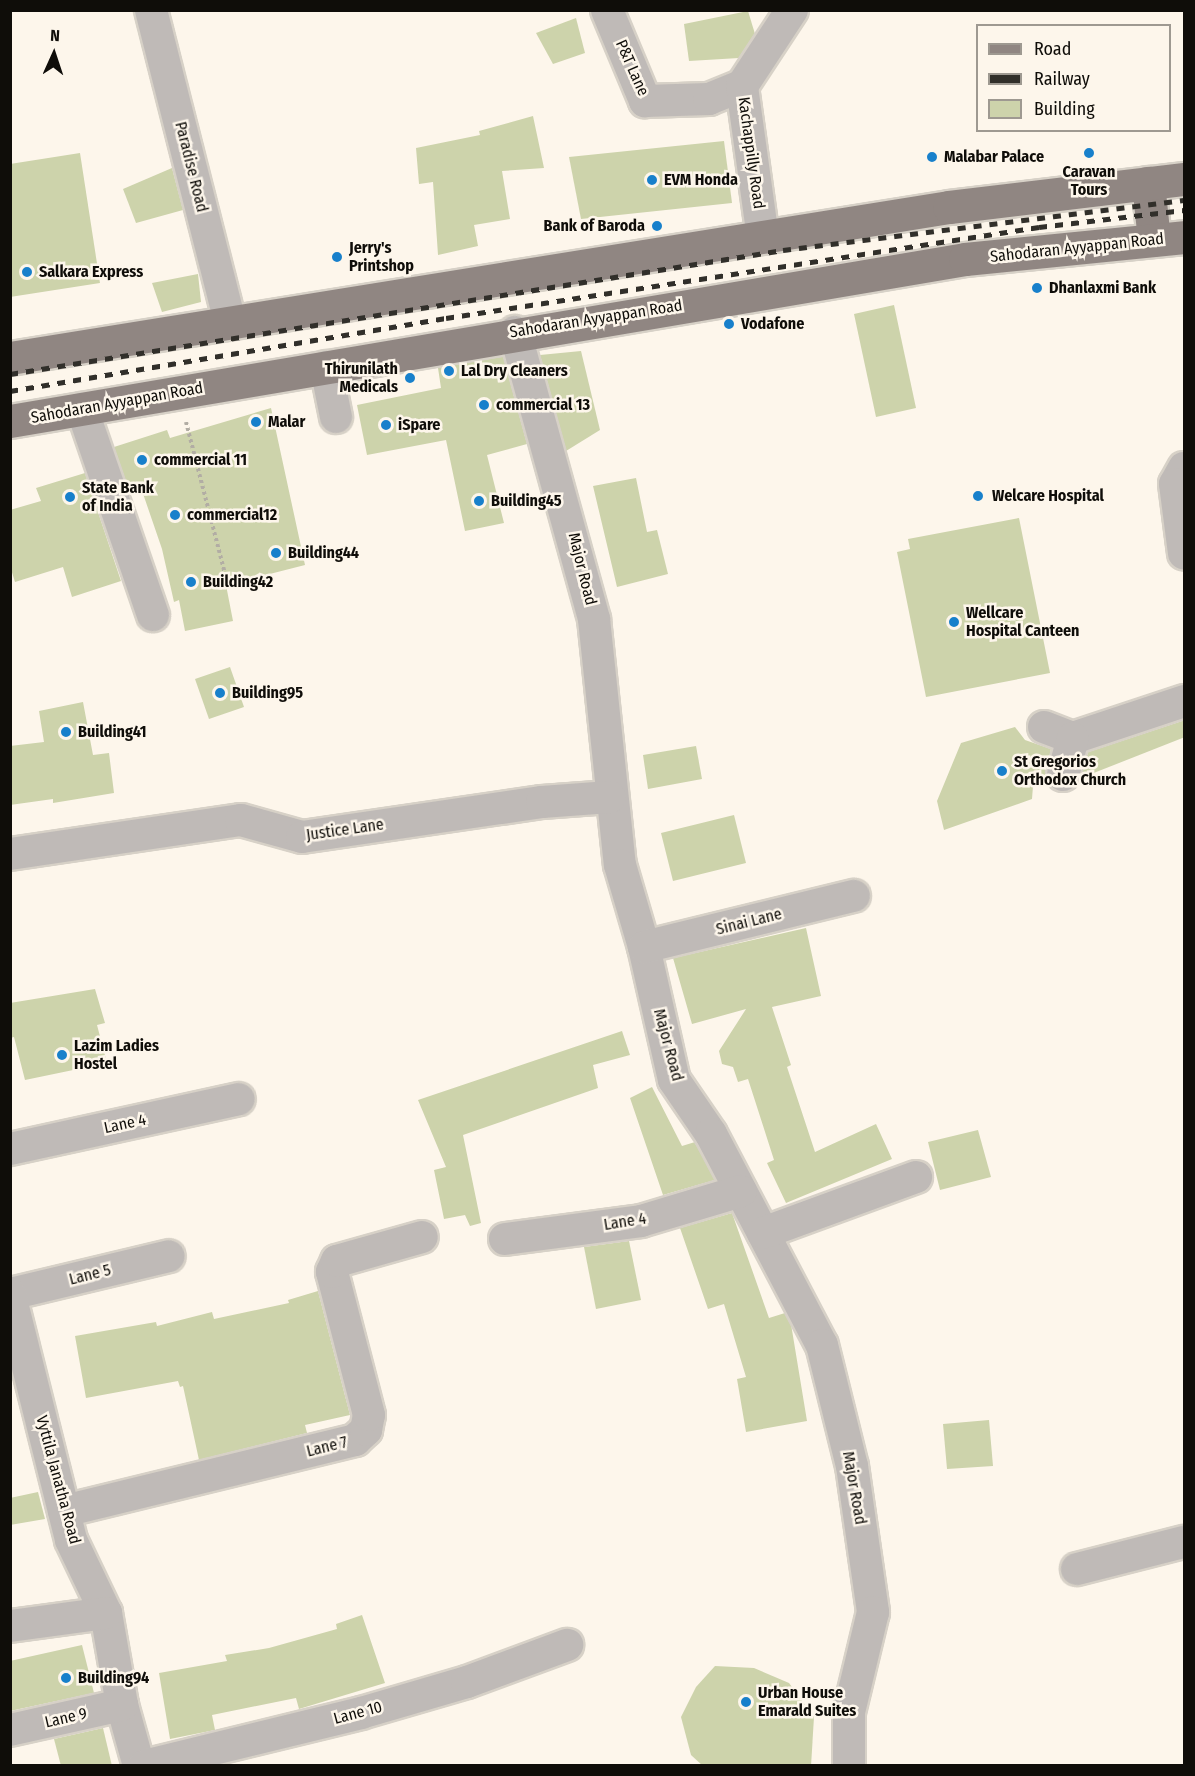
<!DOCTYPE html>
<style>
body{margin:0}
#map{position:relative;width:1195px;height:1776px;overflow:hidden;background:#fdf6eb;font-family:"Fira Sans Condensed",sans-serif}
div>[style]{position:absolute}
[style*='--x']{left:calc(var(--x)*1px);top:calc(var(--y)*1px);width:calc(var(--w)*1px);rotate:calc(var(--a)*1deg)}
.building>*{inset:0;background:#cdd3ab}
.path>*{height:4px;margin-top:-2px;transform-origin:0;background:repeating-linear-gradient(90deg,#b2ada4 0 3px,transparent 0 6px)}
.roads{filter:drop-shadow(2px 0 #d7d1c7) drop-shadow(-2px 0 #d7d1c7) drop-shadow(0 2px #d7d1c7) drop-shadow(0 -2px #d7d1c7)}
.minor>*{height:32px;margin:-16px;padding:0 16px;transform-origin:16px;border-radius:16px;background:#bfbab7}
.major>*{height:33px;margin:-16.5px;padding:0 16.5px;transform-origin:16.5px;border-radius:16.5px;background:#908682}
.rail>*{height:4.5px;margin-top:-2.25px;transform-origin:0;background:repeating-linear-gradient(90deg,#312f2a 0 8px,transparent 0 16px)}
.dots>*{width:16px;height:16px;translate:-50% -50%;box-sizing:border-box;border:3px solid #fdf6eb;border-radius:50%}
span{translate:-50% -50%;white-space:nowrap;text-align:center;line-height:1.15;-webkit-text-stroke:5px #fdf6eb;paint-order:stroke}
.street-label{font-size:16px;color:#0f0d09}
.poi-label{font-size:16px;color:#0f0d09;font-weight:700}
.left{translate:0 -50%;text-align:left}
.right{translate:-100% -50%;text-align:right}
.frame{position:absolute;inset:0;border:12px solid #0f0d09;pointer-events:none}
.legend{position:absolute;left:976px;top:24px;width:195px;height:108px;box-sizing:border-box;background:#fdf6eb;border:2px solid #9e9991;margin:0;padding:8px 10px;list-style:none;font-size:18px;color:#0f0d09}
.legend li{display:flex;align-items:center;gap:12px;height:30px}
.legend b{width:30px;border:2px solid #9e9991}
.north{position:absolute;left:24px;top:24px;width:60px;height:60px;-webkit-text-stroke:4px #fdf6eb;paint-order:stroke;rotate:3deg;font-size:16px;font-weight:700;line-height:24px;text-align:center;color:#0f0d09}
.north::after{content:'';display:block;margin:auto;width:21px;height:27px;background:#0f0d09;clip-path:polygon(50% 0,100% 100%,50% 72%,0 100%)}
</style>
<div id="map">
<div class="building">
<div style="clip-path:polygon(748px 11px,755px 34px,739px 58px,689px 61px,684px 24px)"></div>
<div style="clip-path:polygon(576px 18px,585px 53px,553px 64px,536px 33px)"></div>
<div style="clip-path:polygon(533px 116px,544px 168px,502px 171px,510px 219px,474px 225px,478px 246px,438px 255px,433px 182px,419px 184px,416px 148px,480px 135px,479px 131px)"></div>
<div style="clip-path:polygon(724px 141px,732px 203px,581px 219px,569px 157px)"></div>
<div style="clip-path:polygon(80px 153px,100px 283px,10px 297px,10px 164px)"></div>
<div style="clip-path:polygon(172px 168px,183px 210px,136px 223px,123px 189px)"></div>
<div style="clip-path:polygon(198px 274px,201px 302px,162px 312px,152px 283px)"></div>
<div style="clip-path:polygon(894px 305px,916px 408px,876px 417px,854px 314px)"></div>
<div style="clip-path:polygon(581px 351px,600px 430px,566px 451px,540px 355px)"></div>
<div style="clip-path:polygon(503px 356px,527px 444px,487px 455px,504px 523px,465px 531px,446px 440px,367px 455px,357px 405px,441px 388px,438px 368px)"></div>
<div style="clip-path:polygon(271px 408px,305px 565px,226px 585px,233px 621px,185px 631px,179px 600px,174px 602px,162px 549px,139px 482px,127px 485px,114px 447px,167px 430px,170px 438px)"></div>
<div style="clip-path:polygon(85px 473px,121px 581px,72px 597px,63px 567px,15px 582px,10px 566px,10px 510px,41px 501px,36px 488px)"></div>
<div style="clip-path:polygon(636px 478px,647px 532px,657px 530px,668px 574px,617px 587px,593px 486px)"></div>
<div style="clip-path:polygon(1019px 518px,1050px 673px,926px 697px,897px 552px,910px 549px,908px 539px)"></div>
<div style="clip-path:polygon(230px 667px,244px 707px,209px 719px,195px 679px)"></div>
<div style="clip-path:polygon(83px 702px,93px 755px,109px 753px,114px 793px,53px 803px,53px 799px,10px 805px,10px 746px,44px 742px,39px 711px)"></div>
<div style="clip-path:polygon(1185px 720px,1185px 737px,1081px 778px,1088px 752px)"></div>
<div style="clip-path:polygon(1015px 727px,1025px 740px,1051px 749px,1046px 771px,1048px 785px,1033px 786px,1032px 799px,944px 830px,937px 801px,961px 743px)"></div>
<div style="clip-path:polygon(696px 746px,702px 779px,648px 789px,643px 755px)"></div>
<div style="clip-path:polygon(734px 815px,746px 863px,673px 881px,661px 833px)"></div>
<div style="clip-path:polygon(806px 928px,821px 996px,772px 1007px,791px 1065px,787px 1067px,815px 1152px,876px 1124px,892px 1159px,786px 1203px,767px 1163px,774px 1160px,748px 1079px,738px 1082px,733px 1067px,722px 1064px,719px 1051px,746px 1009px,692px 1024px,673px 958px)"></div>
<div style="clip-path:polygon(95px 989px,105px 1023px,97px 1025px,107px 1063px,25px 1080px,14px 1037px,10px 1038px,10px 1003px)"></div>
<div style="clip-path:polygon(622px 1031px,630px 1055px,593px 1065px,598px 1088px,463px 1135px,481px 1223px,470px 1226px,465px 1215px,444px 1219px,434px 1170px,446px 1167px,418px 1100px)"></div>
<div style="clip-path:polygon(652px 1087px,682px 1146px,695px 1142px,715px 1180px,663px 1195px,630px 1098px)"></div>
<div style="clip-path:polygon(978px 1130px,991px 1177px,940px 1190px,928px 1142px)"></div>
<div style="clip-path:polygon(732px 1213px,769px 1318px,785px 1313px,791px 1324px,807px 1421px,746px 1432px,737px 1379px,746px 1377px,724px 1304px,708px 1309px,680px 1228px)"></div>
<div style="clip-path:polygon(629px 1241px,641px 1300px,596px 1309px,584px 1247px)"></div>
<div style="clip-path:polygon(318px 1291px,350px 1415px,305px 1425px,307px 1433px,199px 1460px,183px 1386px,180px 1387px,178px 1381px,86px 1398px,75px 1336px,156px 1322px,157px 1326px,212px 1312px,214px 1319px,289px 1303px,288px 1300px)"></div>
<div style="clip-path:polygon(989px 1420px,993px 1466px,947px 1469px,943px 1424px)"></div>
<div style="clip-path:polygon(38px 1492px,45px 1519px,10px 1525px,10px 1498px)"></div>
<div style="clip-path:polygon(362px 1615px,385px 1683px,299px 1709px,296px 1698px,212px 1715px,215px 1730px,170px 1739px,159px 1673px,227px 1661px,225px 1655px,269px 1648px,337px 1629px,336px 1624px)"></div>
<div style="clip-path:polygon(82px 1645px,94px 1693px,10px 1711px,10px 1661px)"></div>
<div style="clip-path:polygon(715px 1666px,754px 1668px,789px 1683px,814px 1717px,811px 1766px,703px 1766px,691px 1755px,681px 1717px,696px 1687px)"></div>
<div style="clip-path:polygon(103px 1728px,112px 1766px,61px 1766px,54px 1739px)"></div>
</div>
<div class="path">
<div style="--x:186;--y:422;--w:165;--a:75.6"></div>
</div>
<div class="roads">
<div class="minor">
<div style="--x:151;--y:10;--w:323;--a:75.8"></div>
<div style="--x:607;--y:10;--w:99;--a:67.3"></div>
<div style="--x:645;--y:101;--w:64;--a:-1.8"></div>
<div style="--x:709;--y:99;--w:35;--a:-22"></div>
<div style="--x:763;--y:238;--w:153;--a:-97.9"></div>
<div style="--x:742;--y:86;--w:91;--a:-56.7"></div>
<div style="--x:515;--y:332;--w:298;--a:74.6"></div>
<div style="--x:594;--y:619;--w:247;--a:84"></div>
<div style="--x:620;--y:865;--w:85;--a:73.7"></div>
<div style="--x:644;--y:947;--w:136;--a:77.3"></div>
<div style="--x:674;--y:1080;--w:65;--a:55.6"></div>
<div style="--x:711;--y:1134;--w:238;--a:62.3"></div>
<div style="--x:822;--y:1345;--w:125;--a:76.1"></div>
<div style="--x:852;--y:1466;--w:148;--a:81.8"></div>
<div style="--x:873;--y:1612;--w:103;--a:103.5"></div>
<div style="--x:849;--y:1712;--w:54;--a:90"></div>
<div style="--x:326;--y:367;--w:51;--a:78.7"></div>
<div style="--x:82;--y:409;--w:218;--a:71"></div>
<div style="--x:1184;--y:468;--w:18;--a:119"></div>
<div style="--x:1175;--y:484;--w:70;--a:82.6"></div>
<div style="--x:1044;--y:727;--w:31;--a:21"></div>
<div style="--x:1073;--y:738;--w:117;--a:-18.4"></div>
<div style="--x:1063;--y:775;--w:38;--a:-75"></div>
<div style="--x:10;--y:854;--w:233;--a:-8.4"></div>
<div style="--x:241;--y:820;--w:63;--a:15.6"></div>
<div style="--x:302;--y:837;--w:243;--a:-8.3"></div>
<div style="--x:542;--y:802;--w:68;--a:-4.2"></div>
<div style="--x:644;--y:947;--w:216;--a:-13.7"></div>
<div style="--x:10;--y:1149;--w:234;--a:-12.3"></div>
<div style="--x:763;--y:1233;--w:163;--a:-20.1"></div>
<div style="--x:505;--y:1239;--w:137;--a:-7.5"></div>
<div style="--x:641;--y:1221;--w:104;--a:-16.7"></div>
<div style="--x:10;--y:1294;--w:163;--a:-13.4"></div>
<div style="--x:10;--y:1295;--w:252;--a:76"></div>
<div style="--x:71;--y:1540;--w:81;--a:64.4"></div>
<div style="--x:106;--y:1613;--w:93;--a:80.1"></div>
<div style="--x:122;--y:1705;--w:63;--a:74.4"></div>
<div style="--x:64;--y:1511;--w:300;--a:-13.7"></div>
<div style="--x:355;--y:1440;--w:15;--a:-42"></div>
<div style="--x:366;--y:1430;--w:15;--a:-79"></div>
<div style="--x:369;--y:1415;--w:148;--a:-104.5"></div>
<div style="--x:332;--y:1272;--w:12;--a:-66"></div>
<div style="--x:337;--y:1261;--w:88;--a:-15.8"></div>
<div style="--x:1077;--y:1569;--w:110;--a:-14.2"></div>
<div style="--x:10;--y:1626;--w:97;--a:-7.7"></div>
<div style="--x:10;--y:1730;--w:115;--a:-12.6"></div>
<div style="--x:144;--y:1766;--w:223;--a:-13.7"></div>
<div style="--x:361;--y:1713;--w:110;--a:-16.3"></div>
<div style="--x:467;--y:1682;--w:107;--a:-20.3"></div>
</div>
<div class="major">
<div style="--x:1148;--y:183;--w:57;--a:84"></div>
<div style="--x:10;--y:358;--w:951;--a:-9.14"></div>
<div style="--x:949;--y:207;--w:237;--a:-6.8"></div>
<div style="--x:10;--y:421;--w:969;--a:-9.63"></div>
<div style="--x:965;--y:259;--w:220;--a:-5.7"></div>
</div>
</div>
<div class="rail">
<div style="--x:10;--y:374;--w:783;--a:-9.11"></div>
<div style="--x:783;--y:250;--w:404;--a:-7.1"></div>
<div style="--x:10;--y:391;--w:442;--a:-9.5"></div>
<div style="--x:446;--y:318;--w:600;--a:-8.72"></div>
<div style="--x:1039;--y:227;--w:146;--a:-6.7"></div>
</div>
<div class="dots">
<div style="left:1089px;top:153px;background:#1880cb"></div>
<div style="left:932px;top:157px;background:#1880cb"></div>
<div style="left:652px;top:180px;background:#1880cb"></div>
<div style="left:657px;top:226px;background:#1880cb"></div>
<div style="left:337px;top:257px;background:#1880cb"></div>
<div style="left:27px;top:272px;background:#1880cb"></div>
<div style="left:1037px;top:288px;background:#1880cb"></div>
<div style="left:729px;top:324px;background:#1880cb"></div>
<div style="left:449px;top:371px;background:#1880cb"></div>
<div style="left:410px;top:378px;background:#1880cb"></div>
<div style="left:484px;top:405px;background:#1880cb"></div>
<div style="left:256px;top:422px;background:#1880cb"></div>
<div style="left:386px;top:425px;background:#1880cb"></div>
<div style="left:142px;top:460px;background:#1880cb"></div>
<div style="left:978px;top:496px;background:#1880cb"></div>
<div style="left:70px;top:497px;background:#1880cb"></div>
<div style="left:479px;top:501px;background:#1880cb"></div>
<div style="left:175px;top:515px;background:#1880cb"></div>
<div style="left:276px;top:553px;background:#1880cb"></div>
<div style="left:191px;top:582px;background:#1880cb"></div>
<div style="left:954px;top:622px;background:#1880cb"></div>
<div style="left:220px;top:693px;background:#1880cb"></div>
<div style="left:66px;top:732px;background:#1880cb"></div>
<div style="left:1002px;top:771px;background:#1880cb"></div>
<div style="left:62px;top:1055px;background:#1880cb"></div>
<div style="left:66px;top:1678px;background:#1880cb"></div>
<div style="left:746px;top:1702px;background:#1880cb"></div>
</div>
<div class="street-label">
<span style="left:632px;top:68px;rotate:66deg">P&amp;T Lane</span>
<span style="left:751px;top:153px;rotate:82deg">Kachappilly Road</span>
<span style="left:191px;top:167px;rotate:76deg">Paradise Road</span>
<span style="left:1077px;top:248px;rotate:-6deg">Sahodaran Ayyappan Road</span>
<span style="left:596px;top:319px;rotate:-9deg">Sahodaran Ayyappan Road</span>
<span style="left:117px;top:403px;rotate:-10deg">Sahodaran Ayyappan Road</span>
<span style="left:582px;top:569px;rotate:76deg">Major Road</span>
<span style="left:345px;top:830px;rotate:-8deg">Justice Lane</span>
<span style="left:749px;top:922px;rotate:-14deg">Sinai Lane</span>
<span style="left:668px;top:1045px;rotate:75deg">Major Road</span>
<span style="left:125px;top:1124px;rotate:-12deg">Lane 4</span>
<span style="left:625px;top:1222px;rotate:-9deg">Lane 4</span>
<span style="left:90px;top:1275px;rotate:-14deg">Lane 5</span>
<span style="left:327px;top:1447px;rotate:-14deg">Lane 7</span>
<span style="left:58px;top:1480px;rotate:75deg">Vyttila Janatha Road</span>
<span style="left:854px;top:1488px;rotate:80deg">Major Road</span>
<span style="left:358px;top:1713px;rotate:-15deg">Lane 10</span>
<span style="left:66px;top:1718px;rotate:-13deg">Lane 9</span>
</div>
<div class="poi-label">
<span class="left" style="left:944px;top:157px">Malabar Palace</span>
<span style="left:1089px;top:181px">Caravan<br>Tours</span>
<span class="left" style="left:664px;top:180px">EVM Honda</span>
<span class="right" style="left:645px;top:226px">Bank of Baroda</span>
<span class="left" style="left:349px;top:257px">Jerry's<br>Printshop</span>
<span class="left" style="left:39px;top:272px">Salkara Express</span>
<span class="left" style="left:1049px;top:288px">Dhanlaxmi Bank</span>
<span class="left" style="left:741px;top:324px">Vodafone</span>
<span class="right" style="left:398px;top:378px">Thirunilath<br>Medicals</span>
<span class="left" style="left:461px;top:371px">Lal Dry Cleaners</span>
<span class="left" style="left:496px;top:405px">commercial 13</span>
<span class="left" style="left:268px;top:422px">Malar</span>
<span class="left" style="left:398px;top:425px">iSpare</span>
<span class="left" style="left:154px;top:460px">commercial 11</span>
<span class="left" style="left:82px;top:497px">State Bank<br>of India</span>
<span class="left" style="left:992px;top:496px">Welcare Hospital</span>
<span class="left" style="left:491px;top:501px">Building45</span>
<span class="left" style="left:187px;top:515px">commercial12</span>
<span class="left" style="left:288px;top:553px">Building44</span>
<span class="left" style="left:203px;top:582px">Building42</span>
<span class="left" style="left:966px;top:622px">Wellcare<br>Hospital Canteen</span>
<span class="left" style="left:232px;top:693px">Building95</span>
<span class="left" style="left:78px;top:732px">Building41</span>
<span class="left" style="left:1014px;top:771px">St Gregorios<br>Orthodox Church</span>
<span class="left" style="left:74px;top:1055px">Lazim Ladies<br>Hostel</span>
<span class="left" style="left:78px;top:1678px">Building94</span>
<span class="left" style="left:758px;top:1702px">Urban House<br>Emarald Suites</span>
</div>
<div class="frame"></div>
<ul class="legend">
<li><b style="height:8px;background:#908682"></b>Road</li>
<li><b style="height:8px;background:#312f2a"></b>Railway</li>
<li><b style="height:16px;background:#cdd3ab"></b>Building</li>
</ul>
<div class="north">N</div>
</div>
